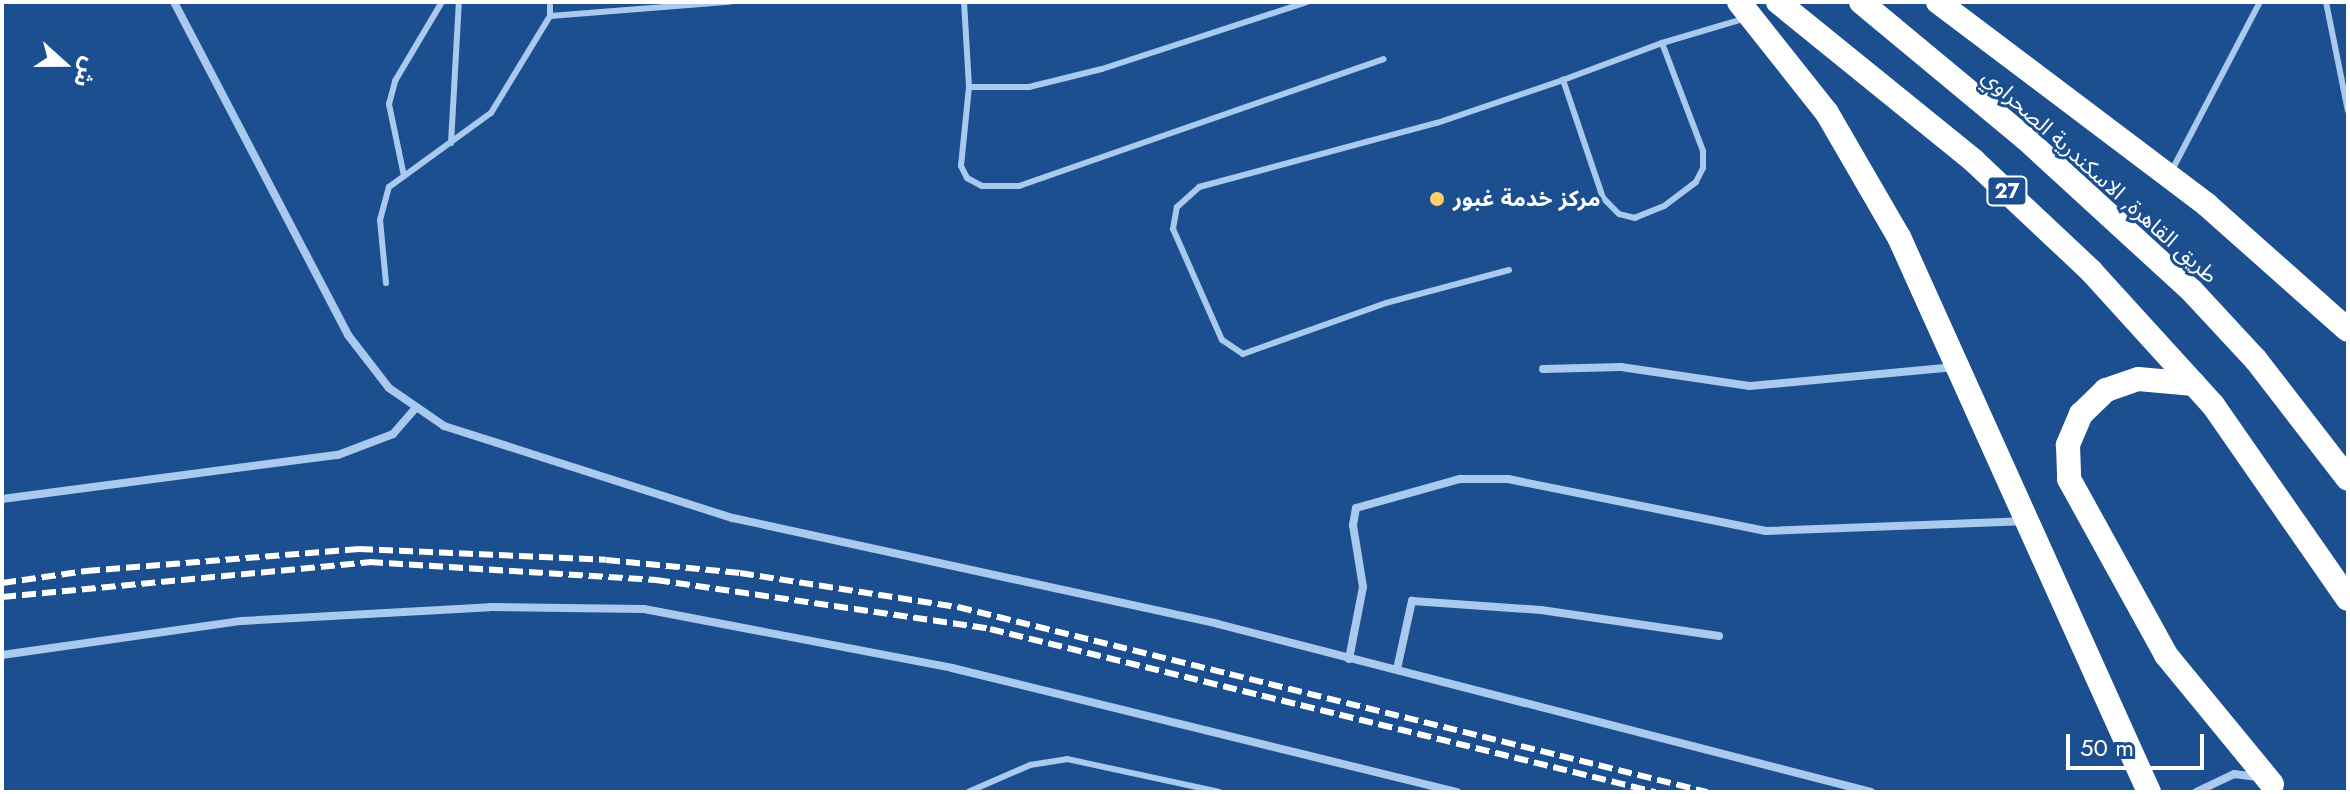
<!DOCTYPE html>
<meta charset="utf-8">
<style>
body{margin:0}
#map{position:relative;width:2350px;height:794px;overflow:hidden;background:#1b4f8f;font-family:Jost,"Noto Sans Arabic",sans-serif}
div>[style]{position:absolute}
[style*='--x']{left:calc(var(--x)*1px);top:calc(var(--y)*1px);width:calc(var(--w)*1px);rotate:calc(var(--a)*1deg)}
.service>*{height:6px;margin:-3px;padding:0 3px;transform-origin:3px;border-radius:3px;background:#a9c9ee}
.minor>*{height:8px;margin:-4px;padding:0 4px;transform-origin:4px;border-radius:4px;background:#a9c9ee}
.motorway>*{height:24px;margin:-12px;padding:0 12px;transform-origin:12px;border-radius:12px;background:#fff}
.rail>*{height:6px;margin-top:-3px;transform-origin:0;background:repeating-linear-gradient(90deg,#fff 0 14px,transparent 0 20px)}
.dots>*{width:22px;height:22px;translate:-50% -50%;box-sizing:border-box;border:4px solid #1b4f8f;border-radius:50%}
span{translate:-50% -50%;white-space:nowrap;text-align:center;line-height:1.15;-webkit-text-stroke:6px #1b4f8f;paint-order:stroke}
.shield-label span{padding:2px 6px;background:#1b4f8f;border:2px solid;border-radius:6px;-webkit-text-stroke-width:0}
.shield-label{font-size:20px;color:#fff;font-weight:700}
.street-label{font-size:22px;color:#fff}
.poi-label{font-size:22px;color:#fff;font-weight:700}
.left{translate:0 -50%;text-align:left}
.frame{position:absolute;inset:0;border:4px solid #fff;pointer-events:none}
.north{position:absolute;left:24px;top:24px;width:80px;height:80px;-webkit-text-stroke:6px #1b4f8f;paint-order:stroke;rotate:111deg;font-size:22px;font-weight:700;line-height:32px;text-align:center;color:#fff}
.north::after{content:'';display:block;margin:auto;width:28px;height:36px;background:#fff;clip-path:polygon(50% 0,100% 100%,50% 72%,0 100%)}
.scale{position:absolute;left:2066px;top:734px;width:138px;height:36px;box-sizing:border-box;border:4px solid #fff;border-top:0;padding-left:10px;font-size:24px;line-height:28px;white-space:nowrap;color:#fff;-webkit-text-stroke:6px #1b4f8f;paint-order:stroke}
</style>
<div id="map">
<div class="service">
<div style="--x:550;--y:2;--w:14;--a:90"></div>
<div style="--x:550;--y:16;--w:180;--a:-4.5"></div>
<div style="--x:964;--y:2;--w:85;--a:86.6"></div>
<div style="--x:969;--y:87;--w:60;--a:0"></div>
<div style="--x:1029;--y:87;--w:75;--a:-13.9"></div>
<div style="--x:1102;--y:69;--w:216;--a:-18.1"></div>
<div style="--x:2326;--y:2;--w:111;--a:78.6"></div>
<div style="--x:1662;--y:43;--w:116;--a:69.2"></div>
<div style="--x:1703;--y:151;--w:17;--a:90"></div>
<div style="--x:1703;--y:168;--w:16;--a:117"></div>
<div style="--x:1696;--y:182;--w:40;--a:143"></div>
<div style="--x:1664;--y:206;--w:31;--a:158"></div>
<div style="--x:1635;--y:218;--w:16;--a:-166"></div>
<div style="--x:1619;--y:214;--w:23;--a:-135"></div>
<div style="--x:1603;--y:198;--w:125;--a:-108.7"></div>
<div style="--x:1563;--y:80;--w:106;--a:-20.5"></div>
<div style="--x:1662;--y:43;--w:84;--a:-16.5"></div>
<div style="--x:969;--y:87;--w:79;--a:95.8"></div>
<div style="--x:961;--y:166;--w:13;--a:63"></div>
<div style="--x:967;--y:178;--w:17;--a:28"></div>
<div style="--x:982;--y:186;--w:37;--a:0"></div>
<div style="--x:1019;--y:186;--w:386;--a:-19.2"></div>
<div style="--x:451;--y:143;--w:141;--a:-86.8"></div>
<div style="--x:2171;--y:172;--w:192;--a:-62.4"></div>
<div style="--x:404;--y:176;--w:74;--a:-101.8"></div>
<div style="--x:389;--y:104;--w:24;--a:-75"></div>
<div style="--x:395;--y:81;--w:92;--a:-59.3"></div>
<div style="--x:1509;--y:270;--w:127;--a:165"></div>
<div style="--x:1386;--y:303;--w:152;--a:160.4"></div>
<div style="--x:1243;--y:354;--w:25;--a:-146"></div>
<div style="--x:1222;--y:340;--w:121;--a:-113.8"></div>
<div style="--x:1173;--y:229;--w:22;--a:-80"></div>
<div style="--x:1177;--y:207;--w:30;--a:-42"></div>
<div style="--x:1199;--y:187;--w:246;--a:-15.1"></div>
<div style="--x:1437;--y:123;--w:133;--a:-18.8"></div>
<div style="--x:386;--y:283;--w:63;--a:-95.4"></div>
<div style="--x:380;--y:220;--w:34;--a:-75"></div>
<div style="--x:389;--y:187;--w:126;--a:-36"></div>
<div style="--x:491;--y:113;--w:114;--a:-58.7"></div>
<div style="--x:968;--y:792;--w:68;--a:-23.5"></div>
<div style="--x:1030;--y:765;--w:37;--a:-9"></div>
<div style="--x:1067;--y:759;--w:156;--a:12.2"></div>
</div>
<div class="minor">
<div style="--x:174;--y:2;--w:376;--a:62.4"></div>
<div style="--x:348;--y:335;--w:67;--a:52.3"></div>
<div style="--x:389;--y:388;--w:67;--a:34.6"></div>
<div style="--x:444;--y:426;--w:303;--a:17.7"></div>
<div style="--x:733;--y:518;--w:496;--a:12.3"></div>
<div style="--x:1218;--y:624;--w:674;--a:14.43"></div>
<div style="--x:1543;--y:369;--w:78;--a:-1.5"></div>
<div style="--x:1621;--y:367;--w:130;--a:8.4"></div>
<div style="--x:1750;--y:386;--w:206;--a:-5.3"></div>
<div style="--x:2;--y:499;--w:339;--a:-7.5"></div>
<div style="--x:338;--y:455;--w:59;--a:-20.9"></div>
<div style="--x:393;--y:434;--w:33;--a:-49"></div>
<div style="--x:2;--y:655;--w:242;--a:-8.1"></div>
<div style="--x:242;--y:621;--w:248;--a:-3.2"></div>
<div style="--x:490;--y:607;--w:154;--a:0.7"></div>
<div style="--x:644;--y:609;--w:314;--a:10.8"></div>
<div style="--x:952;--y:668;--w:520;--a:13.8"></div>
<div style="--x:1349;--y:659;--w:73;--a:-79"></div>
<div style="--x:1363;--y:587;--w:63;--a:-99.2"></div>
<div style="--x:1353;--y:525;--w:17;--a:-80"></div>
<div style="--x:1356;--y:508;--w:108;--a:-15.6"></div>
<div style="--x:1460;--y:479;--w:48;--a:0"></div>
<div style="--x:1508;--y:479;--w:263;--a:11.4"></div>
<div style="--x:1766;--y:531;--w:256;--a:-2.2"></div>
<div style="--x:1397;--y:669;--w:70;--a:-77.6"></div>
<div style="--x:1412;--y:601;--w:129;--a:4"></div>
<div style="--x:1541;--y:610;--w:180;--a:8.3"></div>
<div style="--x:2196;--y:792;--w:42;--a:-25.3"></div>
<div style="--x:2234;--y:774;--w:24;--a:7"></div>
</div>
<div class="motorway">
<div style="--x:1739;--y:2;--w:142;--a:51.6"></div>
<div style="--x:1827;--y:113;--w:143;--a:59.9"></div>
<div style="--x:1899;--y:237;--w:609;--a:65.75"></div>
<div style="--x:1778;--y:2;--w:252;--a:39"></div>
<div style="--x:1974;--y:161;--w:161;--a:43.2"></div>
<div style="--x:2091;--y:271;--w:181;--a:47.7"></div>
<div style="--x:2213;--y:405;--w:236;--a:55.2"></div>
<div style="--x:1861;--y:2;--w:213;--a:39.7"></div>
<div style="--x:2025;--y:138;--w:226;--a:42.5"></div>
<div style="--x:2192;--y:291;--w:94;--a:47.2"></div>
<div style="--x:2256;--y:360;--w:150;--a:52.3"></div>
<div style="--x:1938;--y:2;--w:337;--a:37"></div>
<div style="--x:2207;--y:205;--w:188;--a:41.6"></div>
<div style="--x:2194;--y:384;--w:56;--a:-174.9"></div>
<div style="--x:2138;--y:379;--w:34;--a:161"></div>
<div style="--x:2106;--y:390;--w:35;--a:136"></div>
<div style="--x:2081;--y:414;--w:34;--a:113"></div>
<div style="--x:2068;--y:445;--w:34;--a:88"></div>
<div style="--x:2069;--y:479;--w:201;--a:61.1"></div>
<div style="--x:2166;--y:655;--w:167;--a:50.6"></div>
</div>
<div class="rail">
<div style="--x:2;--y:583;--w:85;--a:-8.1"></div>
<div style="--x:86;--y:571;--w:274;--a:-4.6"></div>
<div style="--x:359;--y:549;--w:247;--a:2.5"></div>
<div style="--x:606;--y:560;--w:135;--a:5.5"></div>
<div style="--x:740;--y:573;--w:221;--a:8.9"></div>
<div style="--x:958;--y:607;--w:772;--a:13.87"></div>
<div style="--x:2;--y:597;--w:369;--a:-5.4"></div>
<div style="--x:369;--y:562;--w:288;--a:3.6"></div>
<div style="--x:656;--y:580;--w:338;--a:8.3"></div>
<div style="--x:990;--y:629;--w:685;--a:13.77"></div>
</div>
<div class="dots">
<div style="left:1437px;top:199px;background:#ffd166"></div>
</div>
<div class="shield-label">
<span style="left:2007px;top:191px">27</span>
</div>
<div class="street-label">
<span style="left:2100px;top:176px;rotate:42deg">طريق القاهرة, الاسكندرية الصحراوي</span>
</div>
<div class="poi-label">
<span class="left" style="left:1453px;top:199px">مركز خدمة غبور</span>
</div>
<div class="frame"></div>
<div class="north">ش</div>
<div class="scale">50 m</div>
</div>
